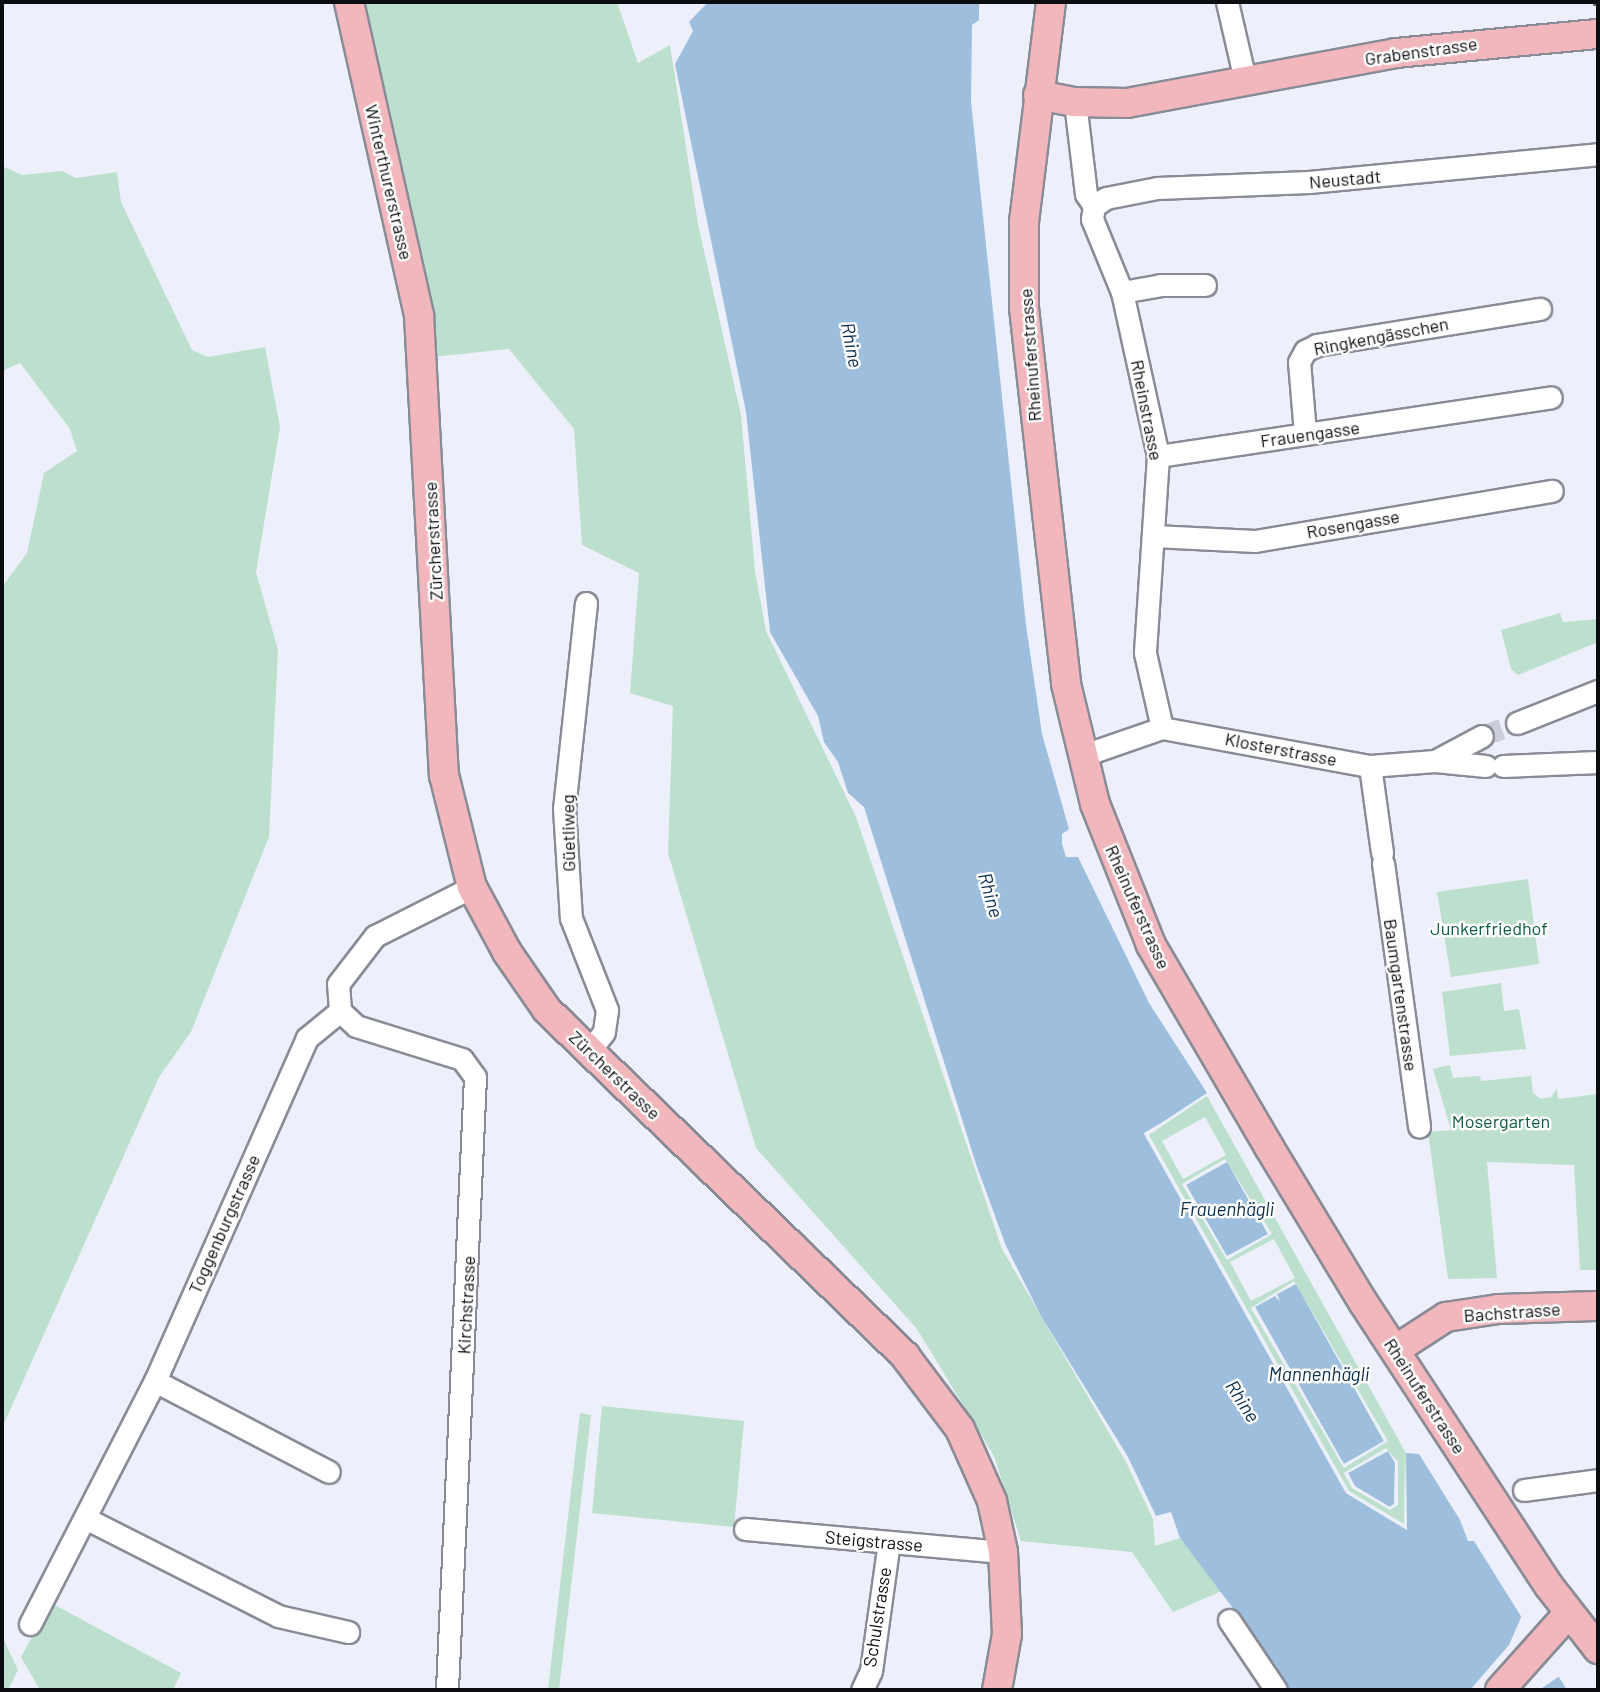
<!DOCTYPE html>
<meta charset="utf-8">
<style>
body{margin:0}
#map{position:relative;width:1600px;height:1692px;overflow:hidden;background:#edf0fb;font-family:Barlow,sans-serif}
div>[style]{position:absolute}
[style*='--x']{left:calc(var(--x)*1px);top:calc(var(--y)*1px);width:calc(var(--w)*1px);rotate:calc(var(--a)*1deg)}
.green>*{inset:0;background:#bce0cd}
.water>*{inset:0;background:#9ebedd}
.pier>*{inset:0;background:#edf0fb}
.minor-tunnel>*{height:21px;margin-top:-10.5px;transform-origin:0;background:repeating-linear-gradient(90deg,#cbced8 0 21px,transparent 0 31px)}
.roads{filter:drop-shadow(2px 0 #898c96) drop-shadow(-2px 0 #898c96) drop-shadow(0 2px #898c96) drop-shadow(0 -2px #898c96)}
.minor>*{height:21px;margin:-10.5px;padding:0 10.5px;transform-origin:10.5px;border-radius:10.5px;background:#fff}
.major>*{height:28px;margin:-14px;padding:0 14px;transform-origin:14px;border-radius:14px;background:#f1b7bc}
.rail>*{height:8px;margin-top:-4px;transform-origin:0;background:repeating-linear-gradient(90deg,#fefefe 0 16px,#6a6c73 0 32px);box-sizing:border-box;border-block:2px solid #6a6c73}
span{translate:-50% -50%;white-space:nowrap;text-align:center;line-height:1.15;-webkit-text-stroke:5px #fefefe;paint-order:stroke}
.street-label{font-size:18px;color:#0c0d10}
.park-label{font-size:18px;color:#0c5b3f}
.water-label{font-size:19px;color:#092e4d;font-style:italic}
.frame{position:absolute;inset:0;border:4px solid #0c0d10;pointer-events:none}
</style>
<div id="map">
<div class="green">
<div style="clip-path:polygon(349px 2px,617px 2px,638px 63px,670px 45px,698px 224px,741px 415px,755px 571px,766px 631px,856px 817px,1002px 1249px,1126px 1462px,1153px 1519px,1155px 1546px,1180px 1538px,1222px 1591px,1173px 1612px,1132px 1552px,1021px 1541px,994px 1456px,917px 1329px,756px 1148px,668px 853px,673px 706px,630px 693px,639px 573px,582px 545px,574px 429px,509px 349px,422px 358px)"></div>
<div style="clip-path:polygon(2px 166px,22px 175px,62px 171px,76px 178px,117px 172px,121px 202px,192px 350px,208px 357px,265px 347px,280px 427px,256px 572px,278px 650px,269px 837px,191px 1032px,159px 1077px,2px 1428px,2px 587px,27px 553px,44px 473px,77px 451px,70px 429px,20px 363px,2px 371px)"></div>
<div style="clip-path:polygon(1560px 613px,1563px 622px,1598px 619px,1598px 642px,1518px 675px,1511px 669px,1501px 630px)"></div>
<div style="clip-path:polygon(1528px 879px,1539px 964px,1451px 977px,1437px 892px)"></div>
<div style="clip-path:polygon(1501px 983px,1504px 1011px,1519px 1009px,1526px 1049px,1450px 1056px,1442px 992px)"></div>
<div style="clip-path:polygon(1450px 1065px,1453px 1078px,1480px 1076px,1481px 1081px,1531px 1076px,1533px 1093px,1541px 1099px,1551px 1097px,1557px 1088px,1558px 1099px,1598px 1094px,1598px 1270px,1580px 1270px,1574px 1165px,1487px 1162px,1497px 1278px,1448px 1279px,1428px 1132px,1451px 1130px,1433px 1069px)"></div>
<div style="clip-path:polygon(1207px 1096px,1406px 1453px,1407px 1530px,1346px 1493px,1144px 1133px)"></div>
<div style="clip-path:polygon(602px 1406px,744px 1421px,734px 1527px,592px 1513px)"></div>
<div style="clip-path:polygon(580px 1413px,591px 1415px,559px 1690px,548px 1690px)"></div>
<div style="clip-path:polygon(51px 1603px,181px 1673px,173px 1690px,40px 1690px,21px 1657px)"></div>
<div style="clip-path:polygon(2px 1636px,18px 1670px,8px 1690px,2px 1690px)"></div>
</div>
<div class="water">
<div style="clip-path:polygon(708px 2px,979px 2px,979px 20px,972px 25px,971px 102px,1026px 625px,1042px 734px,1069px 829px,1062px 834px,1062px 844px,1066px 857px,1078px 857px,1149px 1003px,1207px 1093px,1144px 1134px,1346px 1493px,1407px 1530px,1406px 1453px,1419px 1454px,1460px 1520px,1468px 1541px,1474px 1541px,1567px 1690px,1285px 1690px,1241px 1619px,1180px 1538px,1171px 1512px,1156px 1516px,1128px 1457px,1041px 1316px,1006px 1246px,976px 1164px,864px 807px,848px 793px,838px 762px,824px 742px,818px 716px,770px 632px,746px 412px,675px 64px,693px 31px,689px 22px)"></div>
<div style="clip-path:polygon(1227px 1162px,1268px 1234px,1227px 1257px,1186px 1184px)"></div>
<div style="clip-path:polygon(1296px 1284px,1384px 1442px,1343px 1464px,1255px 1307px,1275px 1295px,1278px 1301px,1277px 1294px)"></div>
<div style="clip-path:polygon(1388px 1451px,1395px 1462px,1394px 1504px,1389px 1507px,1354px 1486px,1348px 1473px)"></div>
</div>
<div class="pier">
<div style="clip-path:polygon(1207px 1096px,1149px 1135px,1349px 1491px,1404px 1524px,1405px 1450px,1407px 1530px,1346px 1493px,1144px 1133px)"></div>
<div style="clip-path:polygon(1205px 1117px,1226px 1155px,1183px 1179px,1162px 1141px)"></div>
<div style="clip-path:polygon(evenodd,1225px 1159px,1272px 1234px,1227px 1260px,1182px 1184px,1225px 1159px,1227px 1162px,1268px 1234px,1227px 1256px,1186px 1185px,1227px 1162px)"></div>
<div style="clip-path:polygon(1274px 1239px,1295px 1278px,1251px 1301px,1230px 1262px)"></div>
<div style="clip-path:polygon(evenodd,1294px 1281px,1388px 1441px,1344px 1468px,1251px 1308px,1294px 1281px,1296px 1284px,1384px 1441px,1344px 1464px,1255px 1307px,1275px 1296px,1280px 1301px,1277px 1294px,1296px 1284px)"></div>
<div style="clip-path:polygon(evenodd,1386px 1448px,1398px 1462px,1398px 1505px,1390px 1510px,1352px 1488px,1344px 1473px,1386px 1448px,1388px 1451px,1395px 1463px,1394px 1504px,1390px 1507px,1355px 1486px,1348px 1473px,1388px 1451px)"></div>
<div style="clip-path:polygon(1523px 1613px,1561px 1675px,1539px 1690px,1470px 1690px,1509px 1645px)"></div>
</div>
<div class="minor-tunnel">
<div style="--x:1482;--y:736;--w:37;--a:-20"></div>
</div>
<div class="roads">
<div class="minor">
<div style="--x:1227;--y:2;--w:80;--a:77"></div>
<div style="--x:1075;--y:102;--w:93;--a:83.2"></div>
<div style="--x:1086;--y:194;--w:14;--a:56"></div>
<div style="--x:1094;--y:206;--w:13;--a:99"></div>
<div style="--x:1092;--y:219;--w:79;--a:67.7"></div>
<div style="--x:1122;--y:292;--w:168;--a:77.6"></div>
<div style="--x:1158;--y:456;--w:197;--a:93.8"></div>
<div style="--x:1145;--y:653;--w:77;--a:77.2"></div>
<div style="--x:1094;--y:206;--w:14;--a:-34"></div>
<div style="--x:1106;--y:198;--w:52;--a:-11.1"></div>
<div style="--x:1157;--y:188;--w:152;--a:-2.3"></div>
<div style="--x:1309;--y:182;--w:290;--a:-5.5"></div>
<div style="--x:1122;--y:292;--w:39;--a:-10"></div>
<div style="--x:1160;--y:285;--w:45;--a:0"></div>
<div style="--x:1305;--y:433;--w:71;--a:-94.8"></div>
<div style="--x:1299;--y:362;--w:13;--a:-61"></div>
<div style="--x:1305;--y:351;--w:13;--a:-27"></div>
<div style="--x:1317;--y:345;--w:226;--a:-9.2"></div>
<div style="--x:1158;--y:456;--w:397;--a:-8.5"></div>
<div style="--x:1154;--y:536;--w:101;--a:2.8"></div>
<div style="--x:1255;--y:541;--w:301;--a:-9.6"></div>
<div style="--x:586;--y:603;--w:206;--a:96.1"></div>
<div style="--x:564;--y:808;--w:110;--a:86.4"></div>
<div style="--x:571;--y:918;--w:99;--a:68.6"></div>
<div style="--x:607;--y:1010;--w:22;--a:98"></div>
<div style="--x:604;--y:1032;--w:24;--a:128"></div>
<div style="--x:1517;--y:723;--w:87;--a:-21.6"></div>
<div style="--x:1081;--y:756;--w:86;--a:-19.1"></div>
<div style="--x:1162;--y:728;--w:211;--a:10.4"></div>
<div style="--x:1370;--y:766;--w:65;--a:-4.4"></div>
<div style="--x:1435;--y:761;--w:51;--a:5.6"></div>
<div style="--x:1435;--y:761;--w:53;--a:-28"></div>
<div style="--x:1370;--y:766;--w:88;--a:82.1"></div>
<div style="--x:1503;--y:766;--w:95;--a:-2.4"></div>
<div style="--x:1383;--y:863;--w:266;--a:82.2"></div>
<div style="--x:340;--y:1011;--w:22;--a:43"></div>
<div style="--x:356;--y:1026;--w:111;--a:17.3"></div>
<div style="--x:462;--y:1059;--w:22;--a:54"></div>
<div style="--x:475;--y:1077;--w:614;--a:92.62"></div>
<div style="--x:340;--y:1011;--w:27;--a:-94"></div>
<div style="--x:338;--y:984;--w:61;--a:-52.4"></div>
<div style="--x:375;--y:936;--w:109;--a:-26.8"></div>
<div style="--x:155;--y:1381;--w:196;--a:27.6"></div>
<div style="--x:1524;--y:1490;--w:75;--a:-7.7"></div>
<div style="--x:85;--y:1518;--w:216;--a:26.9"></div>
<div style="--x:278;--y:1616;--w:72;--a:12.9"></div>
<div style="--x:745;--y:1529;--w:259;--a:5.1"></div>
<div style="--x:1229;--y:1620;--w:84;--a:56.1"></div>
<div style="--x:30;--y:1624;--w:273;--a:-62.8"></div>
<div style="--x:155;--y:1381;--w:375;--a:-66.1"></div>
<div style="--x:307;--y:1038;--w:43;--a:-39.3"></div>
<div style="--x:862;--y:1690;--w:21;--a:-65"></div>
<div style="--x:871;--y:1671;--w:130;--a:-82.1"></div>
</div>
<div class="major">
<div style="--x:349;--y:2;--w:322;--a:77.4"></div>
<div style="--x:419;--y:316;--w:460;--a:86.9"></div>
<div style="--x:444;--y:775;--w:115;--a:76"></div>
<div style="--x:472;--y:887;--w:74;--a:61.7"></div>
<div style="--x:507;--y:952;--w:70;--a:55.4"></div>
<div style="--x:547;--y:1010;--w:498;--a:44"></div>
<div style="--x:905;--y:1356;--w:91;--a:53"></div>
<div style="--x:960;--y:1429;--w:79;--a:66"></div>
<div style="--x:992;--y:1501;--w:52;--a:77.8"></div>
<div style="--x:1003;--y:1552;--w:82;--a:87.2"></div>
<div style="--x:1007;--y:1634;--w:57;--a:100.1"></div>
<div style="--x:1051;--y:2;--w:222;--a:97"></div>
<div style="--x:1024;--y:222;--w:86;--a:90"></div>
<div style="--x:1024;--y:308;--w:378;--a:83.6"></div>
<div style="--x:1066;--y:684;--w:123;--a:76.4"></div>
<div style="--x:1095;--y:804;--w:152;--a:68.3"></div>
<div style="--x:1151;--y:945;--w:234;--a:59.7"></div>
<div style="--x:1269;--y:1147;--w:181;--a:58.8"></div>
<div style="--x:1363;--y:1302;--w:339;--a:56.8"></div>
<div style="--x:1549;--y:1586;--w:80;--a:52.1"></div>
<div style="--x:1038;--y:95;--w:38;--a:11"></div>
<div style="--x:1075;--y:102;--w:52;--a:1.1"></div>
<div style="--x:1127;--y:103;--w:274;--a:-10.5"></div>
<div style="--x:1396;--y:53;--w:203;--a:-5.4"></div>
<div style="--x:1395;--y:1350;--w:61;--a:-32.9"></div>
<div style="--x:1446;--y:1317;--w:53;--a:-8.7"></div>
<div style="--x:1498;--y:1309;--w:100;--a:-1.7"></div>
<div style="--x:1500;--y:1690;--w:102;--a:-48.2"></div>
</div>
</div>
<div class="rail">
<div style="--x:1593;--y:2;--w:5;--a:0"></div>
</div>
<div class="street-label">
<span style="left:1421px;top:51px;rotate:-8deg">Grabenstrasse</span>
<span style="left:1345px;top:179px;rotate:-5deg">Neustadt</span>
<span style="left:389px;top:182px;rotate:77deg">Winterthurerstrasse</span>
<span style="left:1381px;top:336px;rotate:-11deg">Ringkengässchen</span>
<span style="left:1030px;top:355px;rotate:-94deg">Rheinuferstrasse</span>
<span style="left:1147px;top:410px;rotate:79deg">Rheinstrasse</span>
<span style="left:1310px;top:434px;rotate:-8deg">Frauengasse</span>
<span style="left:1353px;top:524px;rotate:-10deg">Rosengasse</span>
<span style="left:433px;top:541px;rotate:-93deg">Zürcherstrasse</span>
<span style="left:1281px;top:749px;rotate:11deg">Klosterstrasse</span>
<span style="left:568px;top:833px;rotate:-91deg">Güetliweg</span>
<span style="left:1138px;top:907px;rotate:66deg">Rheinuferstrasse</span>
<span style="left:1401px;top:995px;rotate:82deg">Baumgartenstrasse</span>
<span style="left:615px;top:1075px;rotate:44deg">Zürcherstrasse</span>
<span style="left:224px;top:1224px;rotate:-66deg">Toggenburgstrasse</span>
<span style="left:466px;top:1305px;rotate:-87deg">Kirchstrasse</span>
<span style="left:1512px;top:1312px;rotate:-4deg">Bachstrasse</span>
<span style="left:1425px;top:1396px;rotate:57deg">Rheinuferstrasse</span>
<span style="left:874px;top:1541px;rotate:5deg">Steigstrasse</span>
<span style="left:877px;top:1617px;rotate:-81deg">Schulstrasse</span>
</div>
<div class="park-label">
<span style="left:1489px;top:928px">Junkerfriedhof</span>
<span style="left:1501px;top:1121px">Mosergarten</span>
</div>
<div class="water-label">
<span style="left:852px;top:345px;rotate:79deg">Rhine</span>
<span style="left:991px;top:895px;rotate:74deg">Rhine</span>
<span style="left:1227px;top:1209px">Frauenhägli</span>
<span style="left:1319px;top:1374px">Mannenhägli</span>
<span style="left:1243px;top:1401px;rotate:57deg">Rhine</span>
</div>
<div class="frame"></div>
</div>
